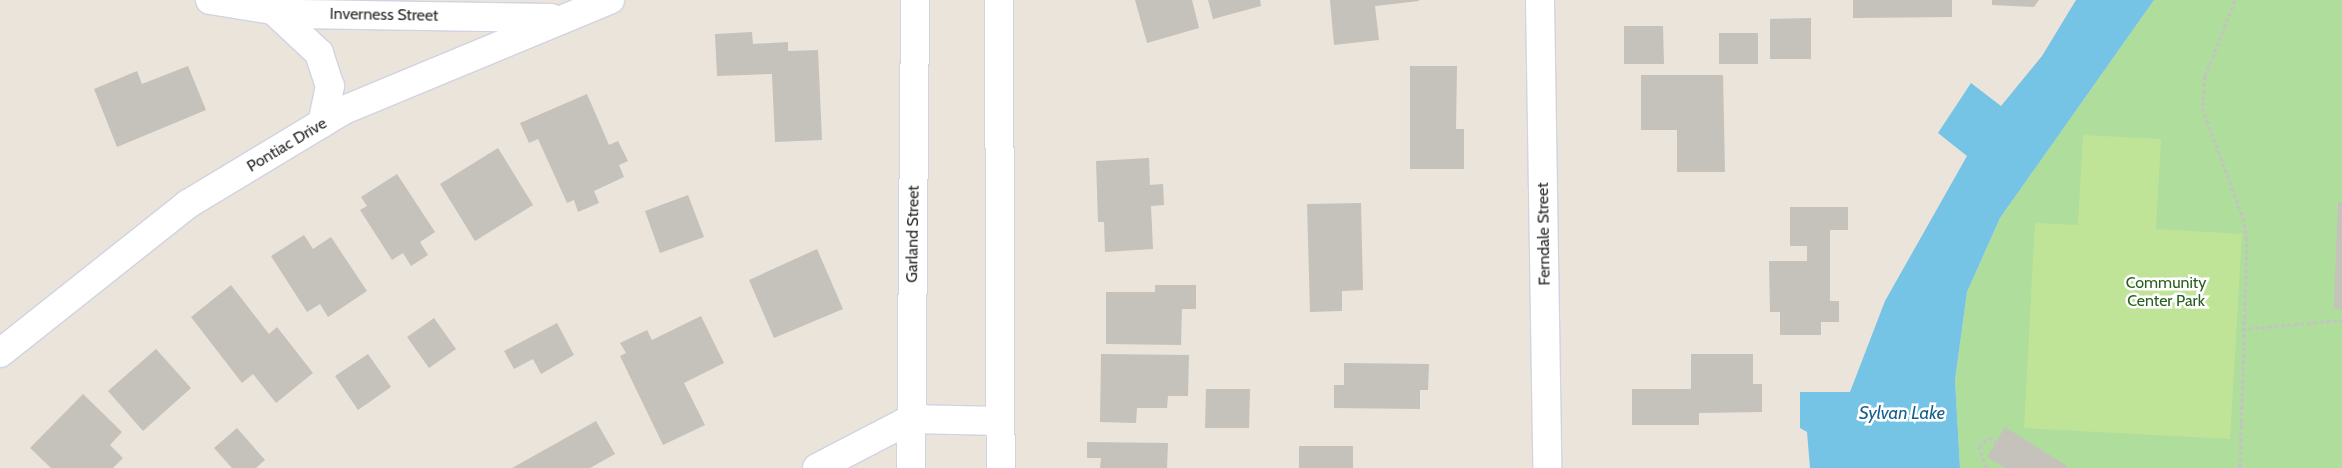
<!DOCTYPE html>
<style>
body{margin:0}
#map{position:relative;width:2342px;height:468px;overflow:hidden;background:#eae4db;font-family:Cabin,sans-serif}
div>[style]{position:absolute}
[style*='--x']{left:calc(var(--x)*1px);top:calc(var(--y)*1px);width:calc(var(--w)*1px);rotate:calc(var(--a)*1deg)}
.green>*{inset:0;background:#afdd9b}
.pitch>*{inset:0;background:#c0e497}
.water>*{inset:0;background:#75c3e5}
.building>*{inset:0;background:#c5c1bb}
.path>*{height:3px;margin-top:-1.5px;transform-origin:0;background:repeating-linear-gradient(90deg,#c3c3c3 0 4px,transparent 0 6.5px)}
.roads{filter:drop-shadow(1px 0 #d1d3e0) drop-shadow(-1px 0 #d1d3e0) drop-shadow(0 1px #d1d3e0) drop-shadow(0 -1px #d1d3e0)}
.minor>*{height:28px;margin:-14px;padding:0 14px;transform-origin:14px;border-radius:14px;background:#fff}
span{translate:-50% -50%;white-space:nowrap;text-align:center;line-height:1.15;-webkit-text-stroke:5px #fff;paint-order:stroke}
.street-label{font-size:16px;color:#292929}
.park-label{font-size:16px;color:#29601e}
.water-label{font-size:18px;color:#17608e;font-style:italic}
</style>
<div id="map">
<div class="green">
<div style="clip-path:polygon(2154px 0,2342px 0,2342px 468px,1960px 468px,1955px 380px,1967px 292px,2000px 218px)"></div>
</div>
<div class="pitch">
<div style="clip-path:polygon(2083px 135px,2161px 139px,2156px 229px,2242px 234px,2230px 439px,2024px 428px,2035px 223px,2078px 225px)"></div>
</div>
<div class="water">
<div style="clip-path:polygon(2076px 0,2154px 0,2000px 218px,1967px 292px,1955px 380px,1960px 468px,1810px 468px,1807px 432px,1800px 428px,1800px 392px,1850px 392px,1885px 301px,1967px 156px,1938px 133px,1971px 83px,2001px 106px,2042px 56px)"></div>
</div>
<div class="building">
<div style="clip-path:polygon(1135px 0,1192px 0,1199px 28px,1147px 43px)"></div>
<div style="clip-path:polygon(1208px 0,1260px 0,1261px 6px,1213px 19px)"></div>
<div style="clip-path:polygon(1330px 0,1419px 0,1419px 1px,1375px 6px,1379px 40px,1334px 45px)"></div>
<div style="clip-path:polygon(1853px 0,1952px 0,1952px 17px,1853px 18px)"></div>
<div style="clip-path:polygon(1992px 0,2039px 0,2034px 7px,1992px 5px)"></div>
<div style="clip-path:polygon(1811px 18px,1811px 59px,1770px 59px,1770px 19px)"></div>
<div style="clip-path:polygon(1624px 26px,1663px 26px,1664px 64px,1624px 64px)"></div>
<div style="clip-path:polygon(752px 32px,753px 44px,788px 42px,788px 51px,818px 50px,822px 140px,775px 142px,772px 74px,717px 76px,715px 34px)"></div>
<div style="clip-path:polygon(1719px 33px,1758px 33px,1758px 64px,1719px 64px)"></div>
<div style="clip-path:polygon(188px 66px,206px 110px,117px 147px,94px 89px,137px 71px,142px 84px)"></div>
<div style="clip-path:polygon(1410px 66px,1457px 66px,1456px 129px,1464px 129px,1464px 169px,1410px 169px)"></div>
<div style="clip-path:polygon(1641px 75px,1723px 75px,1725px 172px,1677px 172px,1677px 130px,1641px 130px)"></div>
<div style="clip-path:polygon(587px 94px,609px 145px,618px 141px,628px 161px,619px 165px,624px 177px,594px 191px,599px 203px,578px 212px,574px 200px,567px 203px,538px 139px,529px 143px,520px 123px)"></div>
<div style="clip-path:polygon(498px 148px,533px 205px,475px 241px,440px 184px)"></div>
<div style="clip-path:polygon(1149px 158px,1150px 185px,1163px 184px,1164px 205px,1151px 206px,1153px 249px,1105px 252px,1104px 222px,1098px 222px,1096px 161px)"></div>
<div style="clip-path:polygon(397px 174px,435px 232px,420px 242px,428px 255px,411px 266px,403px 253px,392px 260px,360px 210px,367px 206px,361px 197px)"></div>
<div style="clip-path:polygon(688px 195px,704px 237px,660px 253px,645px 211px)"></div>
<div style="clip-path:polygon(2338px 202px,2342px 202px,2342px 310px,2334px 308px)"></div>
<div style="clip-path:polygon(1361px 203px,1363px 290px,1342px 291px,1342px 311px,1310px 312px,1307px 204px)"></div>
<div style="clip-path:polygon(1790px 207px,1848px 207px,1848px 230px,1830px 230px,1830px 301px,1839px 301px,1839px 322px,1821px 322px,1821px 335px,1780px 335px,1780px 312px,1770px 312px,1769px 261px,1807px 261px,1807px 246px,1790px 246px)"></div>
<div style="clip-path:polygon(304px 235px,313px 249px,331px 237px,367px 291px,328px 317px,320px 304px,307px 312px,271px 256px)"></div>
<div style="clip-path:polygon(817px 249px,843px 309px,774px 338px,749px 280px)"></div>
<div style="clip-path:polygon(231px 285px,269px 334px,277px 327px,313px 373px,276px 403px,253px 374px,242px 383px,191px 317px)"></div>
<div style="clip-path:polygon(1155px 285px,1196px 285px,1196px 309px,1182px 309px,1181px 345px,1106px 344px,1106px 292px,1155px 292px)"></div>
<div style="clip-path:polygon(701px 316px,724px 363px,684px 383px,705px 425px,663px 445px,620px 356px,626px 353px,620px 343px,647px 330px,652px 340px)"></div>
<div style="clip-path:polygon(434px 318px,456px 349px,429px 368px,407px 337px)"></div>
<div style="clip-path:polygon(557px 323px,574px 355px,541px 374px,533px 359px,514px 369px,504px 351px)"></div>
<div style="clip-path:polygon(156px 349px,191px 388px,143px 431px,108px 391px)"></div>
<div style="clip-path:polygon(368px 354px,391px 387px,358px 410px,335px 376px)"></div>
<div style="clip-path:polygon(1101px 354px,1189px 355px,1188px 396px,1168px 396px,1167px 408px,1137px 408px,1136px 423px,1100px 422px)"></div>
<div style="clip-path:polygon(1691px 354px,1753px 354px,1753px 384px,1762px 384px,1762px 412px,1699px 413px,1699px 425px,1632px 425px,1632px 389px,1691px 389px)"></div>
<div style="clip-path:polygon(1344px 363px,1429px 364px,1428px 390px,1420px 390px,1420px 409px,1334px 408px,1334px 385px,1344px 385px)"></div>
<div style="clip-path:polygon(1206px 389px,1250px 389px,1249px 428px,1205px 428px)"></div>
<div style="clip-path:polygon(83px 394px,122px 432px,110px 445px,123px 458px,113px 468px,51px 468px,30px 448px)"></div>
<div style="clip-path:polygon(596px 421px,615px 454px,590px 468px,512px 468px)"></div>
<div style="clip-path:polygon(2005px 427px,2067px 466px,2066px 468px,2005px 468px,1987px 457px)"></div>
<div style="clip-path:polygon(237px 428px,265px 460px,256px 468px,232px 468px,214px 448px)"></div>
<div style="clip-path:polygon(1087px 442px,1168px 443px,1167px 468px,1100px 468px,1101px 458px,1087px 458px)"></div>
<div style="clip-path:polygon(1299px 446px,1353px 446px,1353px 468px,1299px 468px)"></div>
</div>
<div class="path">
<div style="--x:2235;--y:0;--w:82;--a:111.5"></div>
<div style="--x:2205;--y:76;--w:32;--a:95"></div>
<div style="--x:2202;--y:108;--w:116;--a:69.4"></div>
<div style="--x:2243;--y:217;--w:26;--a:81"></div>
<div style="--x:2247;--y:243;--w:225;--a:91.8"></div>
<div style="--x:2242;--y:329;--w:100;--a:-5.1"></div>
<div style="--x:1986;--y:468;--w:22;--a:-108"></div>
<div style="--x:1979;--y:447;--w:13;--a:-48"></div>
<div style="--x:1988;--y:437;--w:9;--a:32"></div>
</div>
<div class="roads">
<div class="minor">
<div style="--x:210;--y:0;--w:88;--a:9.1"></div>
<div style="--x:297;--y:14;--w:254;--a:0.9"></div>
<div style="--x:999;--y:0;--w:468;--a:89.8"></div>
<div style="--x:1540;--y:0;--w:468;--a:89.1"></div>
<div style="--x:273;--y:10;--w:63;--a:43.1"></div>
<div style="--x:319;--y:53;--w:35;--a:72"></div>
<div style="--x:330;--y:86;--w:38;--a:102"></div>
<div style="--x:0;--y:353;--w:240;--a:-38.4"></div>
<div style="--x:188;--y:204;--w:182;--a:-31.1"></div>
<div style="--x:344;--y:110;--w:288;--a:-22.5"></div>
<div style="--x:817;--y:468;--w:106;--a:-27.5"></div>
<div style="--x:911;--y:419;--w:89;--a:1.3"></div>
<div style="--x:911;--y:468;--w:468;--a:-89.5"></div>
</div>
</div>
<div class="street-label">
<span style="left:384px;top:15px;rotate:1deg">Inverness Street</span>
<span style="left:287px;top:145px;rotate:-31deg">Pontiac Drive</span>
<span style="left:913px;top:234px;rotate:-89deg">Garland Street</span>
<span style="left:1544px;top:234px;rotate:-91deg">Ferndale Street</span>
</div>
<div class="park-label">
<span style="left:2166px;top:292px">Community<br>Center Park</span>
</div>
<div class="water-label">
<span style="left:1902px;top:413px">Sylvan Lake</span>
</div>
</div>
